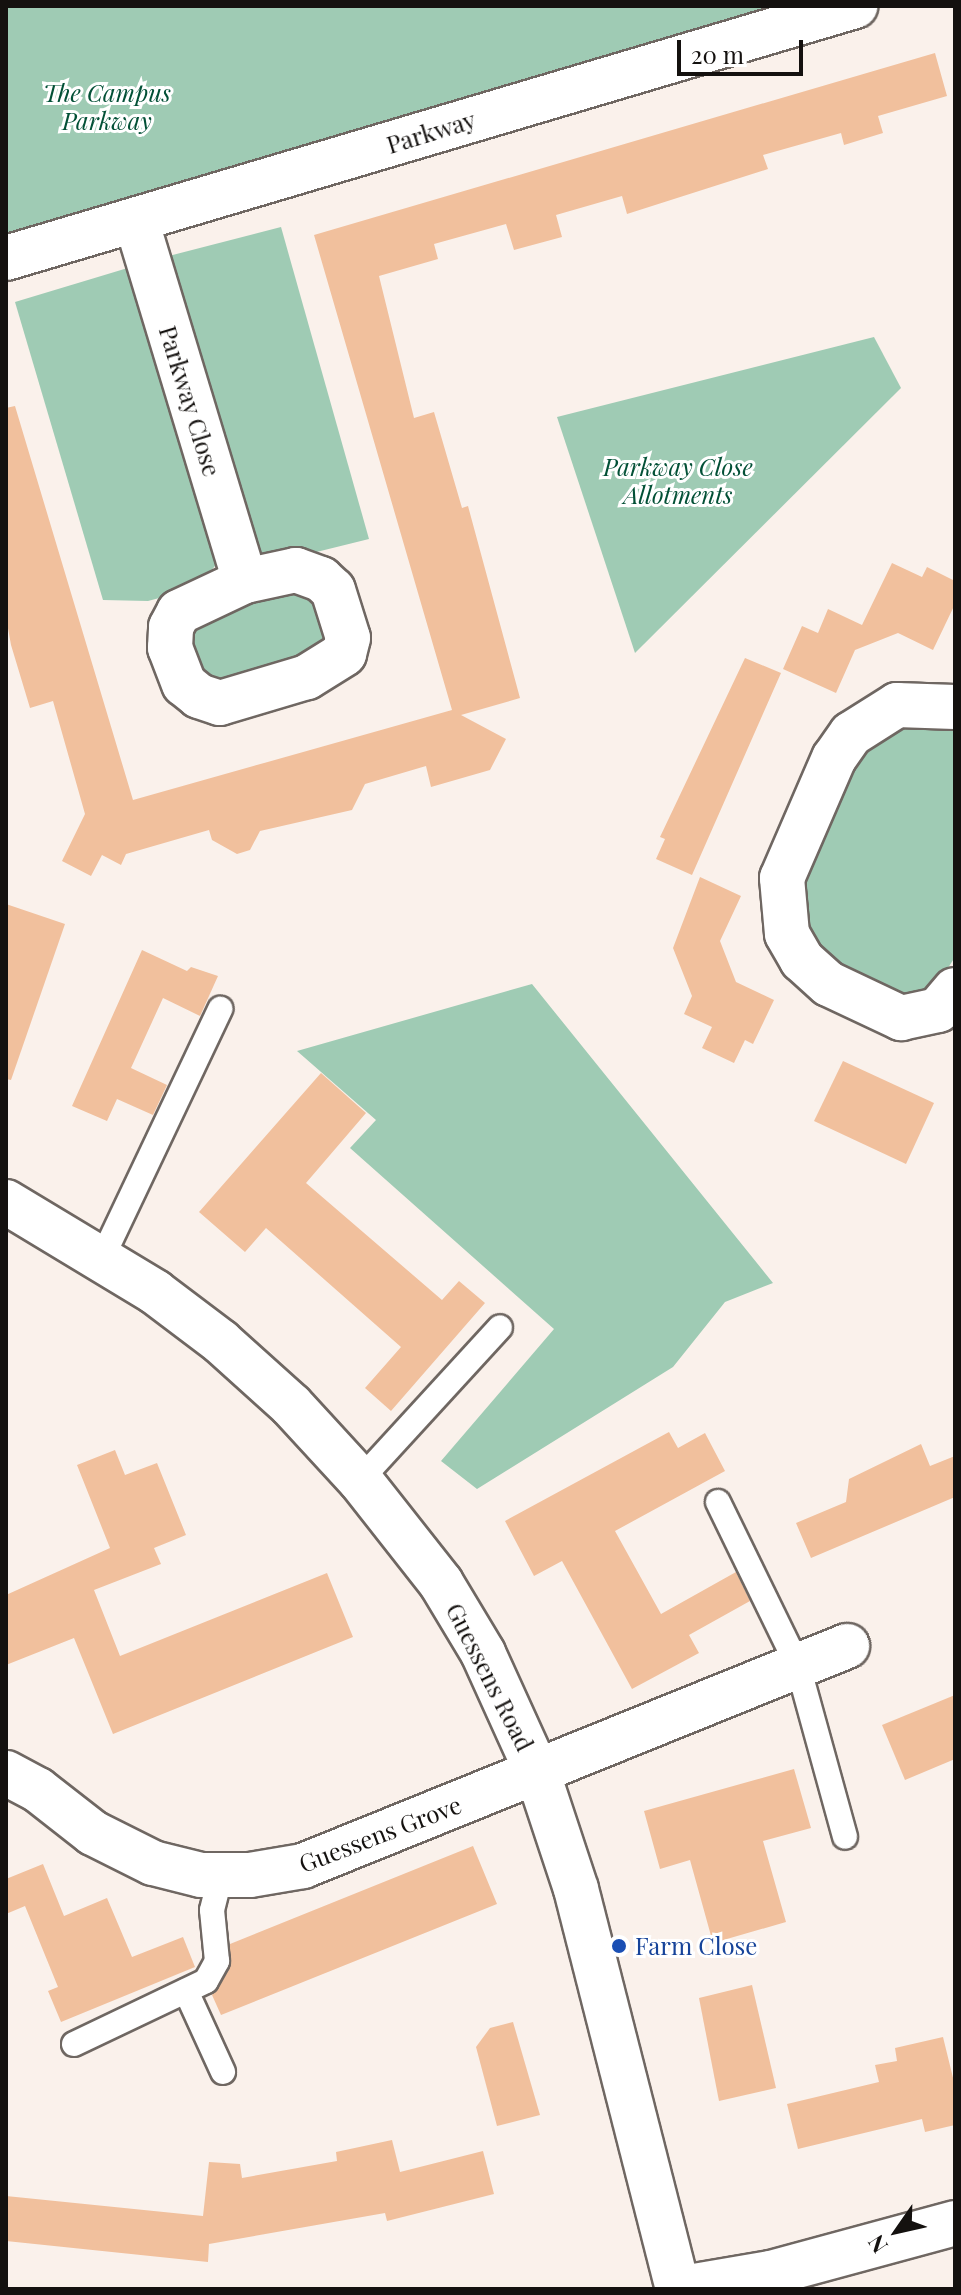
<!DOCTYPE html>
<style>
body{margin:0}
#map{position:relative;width:961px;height:2295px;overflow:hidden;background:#faf1eb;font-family:"Playfair Display",serif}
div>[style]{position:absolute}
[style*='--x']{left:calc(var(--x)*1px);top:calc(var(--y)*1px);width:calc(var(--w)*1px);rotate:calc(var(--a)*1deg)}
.green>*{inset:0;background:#9fcbb4}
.building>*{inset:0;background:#f1c09d}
.roads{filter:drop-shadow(2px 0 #6f6762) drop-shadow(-2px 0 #6f6762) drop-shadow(0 2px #6f6762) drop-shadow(0 -2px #6f6762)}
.lane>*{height:24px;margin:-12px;padding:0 12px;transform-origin:12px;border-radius:12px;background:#fff}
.street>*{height:44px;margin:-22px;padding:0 22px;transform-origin:22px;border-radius:22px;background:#fff}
.secondary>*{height:44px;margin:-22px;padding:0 22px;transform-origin:22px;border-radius:22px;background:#fff}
.dots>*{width:22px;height:22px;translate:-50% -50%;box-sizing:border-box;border:4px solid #fff;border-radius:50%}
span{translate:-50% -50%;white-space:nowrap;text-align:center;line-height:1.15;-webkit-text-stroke:6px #fff;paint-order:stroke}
.park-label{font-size:24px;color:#025036;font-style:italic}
.street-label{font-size:24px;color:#14110f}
.transit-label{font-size:24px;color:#164399}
.left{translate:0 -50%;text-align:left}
.frame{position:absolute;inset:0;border:8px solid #14110f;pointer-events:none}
.north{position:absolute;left:857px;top:2191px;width:80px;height:80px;-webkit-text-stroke:6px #fff;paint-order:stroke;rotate:236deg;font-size:22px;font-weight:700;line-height:32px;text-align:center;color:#14110f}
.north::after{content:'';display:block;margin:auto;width:28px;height:36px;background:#14110f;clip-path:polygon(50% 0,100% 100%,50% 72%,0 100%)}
.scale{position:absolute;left:677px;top:40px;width:126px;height:36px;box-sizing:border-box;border:4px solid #14110f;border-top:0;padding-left:10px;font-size:24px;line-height:28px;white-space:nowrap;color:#14110f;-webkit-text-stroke:6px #fff;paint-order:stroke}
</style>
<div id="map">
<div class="green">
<div style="clip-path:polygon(6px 6px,801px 6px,6px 242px)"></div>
<div style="clip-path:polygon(281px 227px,369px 539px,272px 563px,257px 557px,161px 258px)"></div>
<div style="clip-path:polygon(131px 267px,219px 561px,197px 588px,148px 601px,103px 600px,15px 302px)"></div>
<div style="clip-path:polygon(874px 337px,901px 388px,635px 653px,557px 417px)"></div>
<div style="clip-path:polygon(315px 589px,333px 641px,228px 688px,199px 679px,185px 624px,204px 605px)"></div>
<div style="clip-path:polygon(955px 720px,955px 957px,932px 993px,901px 1002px,812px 950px,796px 883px,844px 763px,880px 729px)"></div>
<div style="clip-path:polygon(532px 984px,773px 1283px,725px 1302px,673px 1367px,477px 1489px,441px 1461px,554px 1329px,350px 1148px,376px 1120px,297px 1051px)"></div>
</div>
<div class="building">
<div style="clip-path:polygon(935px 53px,947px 96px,878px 116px,883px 133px,844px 145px,841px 133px,763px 155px,768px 169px,627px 214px,622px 196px,556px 215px,562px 237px,514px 250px,506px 224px,434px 244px,438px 259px,379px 276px,414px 418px,434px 412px,462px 508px,468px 506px,520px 698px,461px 715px,506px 739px,490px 770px,431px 787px,426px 766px,365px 784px,352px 810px,260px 831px,250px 850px,237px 854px,212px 840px,209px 830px,126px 854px,121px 865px,102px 855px,91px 876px,62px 861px,85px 814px,53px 701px,30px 708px,11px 645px,6px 617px,6px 408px,15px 406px,133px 800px,452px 710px,314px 235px)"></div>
<div style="clip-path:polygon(892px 563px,922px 577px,927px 567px,955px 581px,955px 604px,933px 650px,898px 633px,855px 650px,836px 693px,783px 669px,802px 626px,818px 633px,828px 609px,862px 625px)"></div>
<div style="clip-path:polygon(745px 658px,781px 673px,692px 875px,656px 859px,665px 839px,660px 837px)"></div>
<div style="clip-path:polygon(700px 877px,741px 896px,720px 941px,736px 982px,774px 1000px,753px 1044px,745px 1040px,734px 1063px,702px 1048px,712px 1027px,684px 1014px,692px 996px,673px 948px)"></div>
<div style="clip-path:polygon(6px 904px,65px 924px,11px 1080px,6px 1079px)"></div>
<div style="clip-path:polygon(142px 950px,187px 971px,191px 967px,218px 976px,200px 1016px,163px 998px,131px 1068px,167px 1085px,153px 1115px,117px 1099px,107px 1121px,72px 1106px)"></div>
<div style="clip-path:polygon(843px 1061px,934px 1103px,906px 1164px,814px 1121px)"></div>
<div style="clip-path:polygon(321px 1073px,366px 1113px,306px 1183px,442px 1300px,459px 1281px,485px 1303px,391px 1411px,365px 1388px,401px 1347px,266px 1228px,245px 1252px,199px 1212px)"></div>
<div style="clip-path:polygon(669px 1432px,678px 1448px,705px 1433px,725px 1471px,615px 1531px,661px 1614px,736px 1572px,750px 1601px,689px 1635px,699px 1653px,632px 1689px,562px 1561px,534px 1576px,505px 1521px)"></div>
<div style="clip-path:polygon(921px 1444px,930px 1466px,955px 1456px,955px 1497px,811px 1558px,796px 1523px,846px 1502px,849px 1479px)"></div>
<div style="clip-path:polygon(115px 1450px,125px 1475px,157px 1463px,186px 1535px,154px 1548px,161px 1564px,94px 1590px,120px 1656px,327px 1573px,353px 1637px,113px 1734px,74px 1638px,6px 1665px,6px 1595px,110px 1548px,77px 1465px)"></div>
<div style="clip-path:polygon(955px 1695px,955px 1759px,905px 1780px,882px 1725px)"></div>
<div style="clip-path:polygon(794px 1769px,811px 1828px,763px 1841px,786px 1922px,713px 1943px,690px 1860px,660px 1869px,644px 1811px)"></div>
<div style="clip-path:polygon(473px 1846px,497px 1904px,221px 2015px,212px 1995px,230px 1967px,230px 1944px)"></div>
<div style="clip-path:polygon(43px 1864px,64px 1916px,107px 1898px,132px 1957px,183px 1937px,195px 1967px,61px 2022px,48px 1991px,58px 1987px,25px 1906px,6px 1914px,6px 1879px)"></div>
<div style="clip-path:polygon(752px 1985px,776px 2088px,719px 2101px,699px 1998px)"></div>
<div style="clip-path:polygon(513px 2022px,540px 2115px,497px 2126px,476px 2047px,490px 2028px)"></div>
<div style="clip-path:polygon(943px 2037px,955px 2086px,955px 2125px,925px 2132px,922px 2119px,798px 2149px,787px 2104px,879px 2082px,875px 2065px,897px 2061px,895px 2048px)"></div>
<div style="clip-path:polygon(392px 2140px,400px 2172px,483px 2151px,494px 2194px,387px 2221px,385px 2213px,209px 2244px,208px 2262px,6px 2241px,6px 2196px,203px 2216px,209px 2162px,240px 2164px,242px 2178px,337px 2161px,336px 2152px)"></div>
</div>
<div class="roads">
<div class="lane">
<div style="--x:102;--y:1258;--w:276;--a:-64.6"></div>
<div style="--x:360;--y:1480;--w:207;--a:-47.5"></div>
<div style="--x:718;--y:1502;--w:182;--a:64"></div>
<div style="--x:798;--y:1666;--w:177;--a:74.6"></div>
<div style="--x:186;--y:1991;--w:89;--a:65.4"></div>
<div style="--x:74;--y:2044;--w:146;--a:-25.5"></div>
<div style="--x:206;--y:1981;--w:23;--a:-61"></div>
<div style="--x:217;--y:1961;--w:51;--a:-95.6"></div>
<div style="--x:212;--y:1910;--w:36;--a:-76"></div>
</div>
<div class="street">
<div style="--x:136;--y:220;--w:377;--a:73.2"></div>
<div style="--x:296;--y:570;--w:27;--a:20"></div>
<div style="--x:321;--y:579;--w:16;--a:43"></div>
<div style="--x:333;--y:590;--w:50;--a:72.6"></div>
<div style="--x:348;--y:638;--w:16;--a:104"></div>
<div style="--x:344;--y:654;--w:44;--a:148.1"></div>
<div style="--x:307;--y:677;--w:91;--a:163.4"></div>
<div style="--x:220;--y:703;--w:22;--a:-162"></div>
<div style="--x:199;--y:696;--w:19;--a:-141"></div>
<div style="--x:184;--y:684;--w:39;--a:-111"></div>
<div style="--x:170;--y:648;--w:21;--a:-87"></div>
<div style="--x:171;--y:627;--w:17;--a:-62"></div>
<div style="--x:179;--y:612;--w:73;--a:-25.2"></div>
<div style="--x:245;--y:581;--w:52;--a:-12.2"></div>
<div style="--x:955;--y:707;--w:58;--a:-178"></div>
<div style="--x:897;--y:705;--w:54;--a:147.8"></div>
<div style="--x:851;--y:734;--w:29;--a:125"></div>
<div style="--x:834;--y:758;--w:131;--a:113.4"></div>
<div style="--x:782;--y:878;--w:56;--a:84.9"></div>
<div style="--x:787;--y:934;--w:30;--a:60"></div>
<div style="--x:802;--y:960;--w:36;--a:42"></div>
<div style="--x:829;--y:984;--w:80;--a:25.3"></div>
<div style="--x:901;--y:1018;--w:38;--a:-12"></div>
<div style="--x:938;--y:1010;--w:26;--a:-50"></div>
<div style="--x:6;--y:1202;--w:174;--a:31.1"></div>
<div style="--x:155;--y:1292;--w:83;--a:37.1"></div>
<div style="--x:221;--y:1342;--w:94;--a:42"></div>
<div style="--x:291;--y:1405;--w:102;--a:47.4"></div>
<div style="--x:360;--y:1480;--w:131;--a:51.8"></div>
<div style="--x:441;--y:1583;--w:82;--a:59"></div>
<div style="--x:483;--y:1653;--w:133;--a:65.6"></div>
<div style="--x:538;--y:1774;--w:121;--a:71.7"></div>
<div style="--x:576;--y:1889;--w:413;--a:75.7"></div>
<div style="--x:6;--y:1773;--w:36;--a:28"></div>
<div style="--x:38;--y:1790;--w:70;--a:38"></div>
<div style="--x:93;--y:1833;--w:67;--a:26.6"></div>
<div style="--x:153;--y:1863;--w:49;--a:14"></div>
<div style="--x:201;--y:1875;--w:49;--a:0"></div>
<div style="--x:250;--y:1875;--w:54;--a:-9.6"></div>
<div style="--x:303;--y:1866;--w:587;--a:-22.02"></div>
<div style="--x:677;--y:2289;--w:95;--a:-9.7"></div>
<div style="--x:771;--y:2273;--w:191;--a:-15.2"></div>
</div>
<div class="secondary">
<div style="--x:6;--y:258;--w:886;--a:-16.53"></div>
</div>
</div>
<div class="dots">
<div style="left:619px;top:1946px;background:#1a4fb4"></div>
</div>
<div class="park-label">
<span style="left:107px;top:107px">The Campus<br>Parkway</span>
<span style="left:678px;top:481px">Parkway Close<br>Allotments</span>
</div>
<div class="street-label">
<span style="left:431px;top:132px;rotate:-17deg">Parkway</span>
<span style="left:190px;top:401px;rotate:73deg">Parkway Close</span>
<span style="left:490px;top:1677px;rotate:63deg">Guessens Road</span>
<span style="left:380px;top:1834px;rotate:-21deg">Guessens Grove</span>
</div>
<div class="transit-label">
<span class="left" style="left:635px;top:1946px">Farm Close</span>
</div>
<div class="frame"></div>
<div class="north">N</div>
<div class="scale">20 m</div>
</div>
